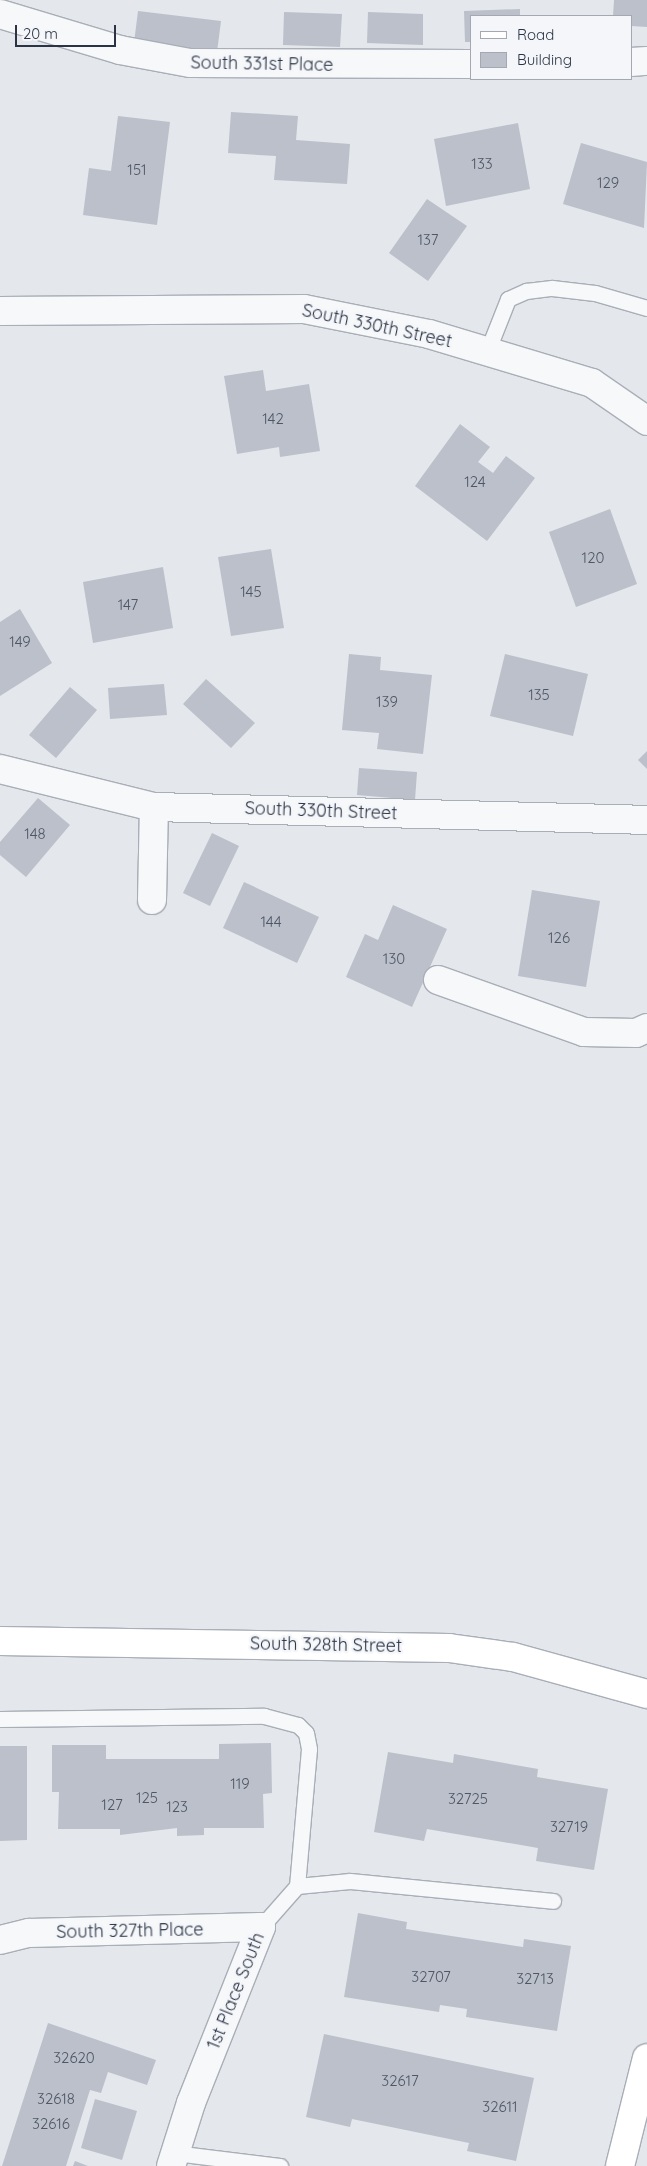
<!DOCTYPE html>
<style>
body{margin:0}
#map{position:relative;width:647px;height:2166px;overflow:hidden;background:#e4e7ec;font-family:Quicksand,sans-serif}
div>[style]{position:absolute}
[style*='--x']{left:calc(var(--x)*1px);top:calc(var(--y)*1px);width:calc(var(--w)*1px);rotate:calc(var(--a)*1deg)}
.building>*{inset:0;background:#bbc0ca}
.roads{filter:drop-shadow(1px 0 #a9aeb7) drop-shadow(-1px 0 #a9aeb7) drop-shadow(0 1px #a9aeb7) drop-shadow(0 -1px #a9aeb7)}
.lane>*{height:15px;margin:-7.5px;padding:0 7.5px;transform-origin:7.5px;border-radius:7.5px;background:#f7f8fa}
.street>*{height:28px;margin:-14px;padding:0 14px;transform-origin:14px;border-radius:14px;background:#f7f8fa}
.secondary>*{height:28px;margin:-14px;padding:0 14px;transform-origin:14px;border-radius:14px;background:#fff}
span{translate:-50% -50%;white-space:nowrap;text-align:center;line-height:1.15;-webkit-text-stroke:5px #f4f6f9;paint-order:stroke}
.number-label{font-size:15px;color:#4f5766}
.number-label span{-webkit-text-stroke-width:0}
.street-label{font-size:18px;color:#2b3445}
.legend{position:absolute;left:470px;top:15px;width:162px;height:65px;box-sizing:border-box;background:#f4f6f9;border:1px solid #a4a8b1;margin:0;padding:6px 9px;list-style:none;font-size:15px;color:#2b3445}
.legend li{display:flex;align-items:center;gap:10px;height:25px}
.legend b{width:25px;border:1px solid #a4a8b1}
.scale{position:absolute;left:15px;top:25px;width:101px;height:22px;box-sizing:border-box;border:2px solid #2b3445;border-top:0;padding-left:6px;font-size:15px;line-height:18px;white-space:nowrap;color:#2b3445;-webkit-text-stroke:4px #f4f6f9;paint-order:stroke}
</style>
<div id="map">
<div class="building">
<div style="clip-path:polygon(614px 0,647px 0,647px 27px,631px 26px,631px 16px,613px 16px)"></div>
<div style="clip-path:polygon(520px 9px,520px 16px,471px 16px,471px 42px,465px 42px,464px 11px)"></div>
<div style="clip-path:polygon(138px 11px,221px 21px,217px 52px,134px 43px)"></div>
<div style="clip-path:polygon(284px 12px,342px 14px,340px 47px,283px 45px)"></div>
<div style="clip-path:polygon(368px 12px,423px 14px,423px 45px,367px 43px)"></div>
<div style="clip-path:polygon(231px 112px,298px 116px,296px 140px,350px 144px,347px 184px,274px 180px,276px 156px,228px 153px)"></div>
<div style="clip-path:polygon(118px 116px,170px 122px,157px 225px,83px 215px,89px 168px,111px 171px)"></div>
<div style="clip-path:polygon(518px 123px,530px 189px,446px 206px,434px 139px)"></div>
<div style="clip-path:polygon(581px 143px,647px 162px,644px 228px,563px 204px)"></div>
<div style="clip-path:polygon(427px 199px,467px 226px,428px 281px,389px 253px)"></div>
<div style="clip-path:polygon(263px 370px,266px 391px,309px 384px,320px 451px,280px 457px,279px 447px,237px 454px,224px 376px)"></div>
<div style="clip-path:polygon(460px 424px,490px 447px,478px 462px,493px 473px,506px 456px,535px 478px,487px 541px,415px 486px)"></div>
<div style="clip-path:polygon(610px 509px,637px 584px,576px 607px,549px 532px)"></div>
<div style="clip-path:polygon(271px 549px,284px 628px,231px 636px,218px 557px)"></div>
<div style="clip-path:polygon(163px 567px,173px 628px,93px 643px,83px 582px)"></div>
<div style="clip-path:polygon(20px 609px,52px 663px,0 696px,0 622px)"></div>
<div style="clip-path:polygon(349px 654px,381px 657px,380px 670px,432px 675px,423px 754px,377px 749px,379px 733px,342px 730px)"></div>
<div style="clip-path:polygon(505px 654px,588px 674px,573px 736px,490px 716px)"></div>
<div style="clip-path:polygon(206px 679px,255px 723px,231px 748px,183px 704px)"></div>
<div style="clip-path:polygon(164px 684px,167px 715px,110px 719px,108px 688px)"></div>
<div style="clip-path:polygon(70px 687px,97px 710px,56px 758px,29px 735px)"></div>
<div style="clip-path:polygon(647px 751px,647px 769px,638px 760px)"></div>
<div style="clip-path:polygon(359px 768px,417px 772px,415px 800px,357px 795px)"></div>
<div style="clip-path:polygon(38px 798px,70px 825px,26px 877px,0 855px,0 842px)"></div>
<div style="clip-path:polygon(212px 833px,239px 846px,210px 906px,183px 893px)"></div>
<div style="clip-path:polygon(244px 882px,319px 917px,297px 963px,223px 928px)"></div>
<div style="clip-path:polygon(532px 890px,600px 901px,586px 987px,518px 976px)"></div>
<div style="clip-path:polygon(393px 905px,447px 929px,412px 1007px,346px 977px,365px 934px,378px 940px)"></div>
<div style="clip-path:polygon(271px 1743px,272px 1793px,263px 1794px,264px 1828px,204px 1828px,204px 1835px,177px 1836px,177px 1828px,120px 1835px,120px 1829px,58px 1829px,59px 1792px,52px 1792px,52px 1745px,106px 1745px,106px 1759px,219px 1759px,219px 1744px)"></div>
<div style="clip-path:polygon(0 1746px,27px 1746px,27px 1840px,0 1841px)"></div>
<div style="clip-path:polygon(388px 1752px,453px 1763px,454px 1754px,538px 1769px,537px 1777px,608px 1789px,594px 1870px,536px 1861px,538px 1848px,427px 1829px,424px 1841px,374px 1832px)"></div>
<div style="clip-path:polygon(358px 1913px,407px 1922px,406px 1929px,523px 1947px,524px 1939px,571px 1946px,557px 2031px,466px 2017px,467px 2009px,440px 2005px,439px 2012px,344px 1997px)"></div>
<div style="clip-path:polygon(48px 2023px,156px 2060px,147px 2085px,108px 2072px,101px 2093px,90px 2090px,66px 2166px,2px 2166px)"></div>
<div style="clip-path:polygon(324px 2034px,534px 2078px,516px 2161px,467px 2151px,469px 2143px,352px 2119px,350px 2127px,306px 2117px)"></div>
<div style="clip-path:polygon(95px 2099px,137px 2111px,122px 2160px,81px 2148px)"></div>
<div style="clip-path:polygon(75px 2161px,88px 2166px,73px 2166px)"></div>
</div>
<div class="roads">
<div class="lane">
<div style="--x:487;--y:352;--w:57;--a:-68.4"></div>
<div style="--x:508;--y:299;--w:20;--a:-24"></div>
<div style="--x:526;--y:291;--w:26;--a:-7"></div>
<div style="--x:552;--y:288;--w:43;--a:6.6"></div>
<div style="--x:595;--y:293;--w:54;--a:16.1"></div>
<div style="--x:0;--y:1719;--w:264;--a:-0.7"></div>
<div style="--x:264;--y:1716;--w:35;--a:15"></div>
<div style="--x:298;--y:1725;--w:11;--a:45"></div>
<div style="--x:306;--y:1733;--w:16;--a:79"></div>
<div style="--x:309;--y:1749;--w:138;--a:95"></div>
<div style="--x:297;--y:1886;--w:55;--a:131.3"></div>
<div style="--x:297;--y:1886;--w:53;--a:-5.4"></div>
<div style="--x:350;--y:1881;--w:204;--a:5.6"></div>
<div style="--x:175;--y:2153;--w:106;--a:7.1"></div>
</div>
<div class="street">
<div style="--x:0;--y:14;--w:125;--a:16.7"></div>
<div style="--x:120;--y:50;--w:71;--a:10.5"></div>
<div style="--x:190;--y:63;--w:281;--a:0.2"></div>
<div style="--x:631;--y:62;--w:16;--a:-4"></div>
<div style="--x:0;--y:311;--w:304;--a:-0.4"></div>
<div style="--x:304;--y:309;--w:127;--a:11.3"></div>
<div style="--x:429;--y:334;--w:170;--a:16.7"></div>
<div style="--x:592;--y:383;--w:67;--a:34.6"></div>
<div style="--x:0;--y:769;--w:159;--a:13.9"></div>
<div style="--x:154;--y:807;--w:493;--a:1.5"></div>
<div style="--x:152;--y:900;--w:93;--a:-88.8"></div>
<div style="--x:438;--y:980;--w:155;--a:19.6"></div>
<div style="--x:584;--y:1032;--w:52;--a:1.1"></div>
<div style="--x:636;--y:1033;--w:12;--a:-24"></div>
<div style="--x:0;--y:1940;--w:30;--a:-14"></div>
<div style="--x:29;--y:1933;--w:232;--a:-1.5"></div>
<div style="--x:261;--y:1927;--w:189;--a:111.7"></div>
<div style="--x:191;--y:2103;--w:66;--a:107.6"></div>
</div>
<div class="secondary">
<div style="--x:0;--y:1641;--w:449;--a:0.9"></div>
<div style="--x:449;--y:1648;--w:65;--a:8"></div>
<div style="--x:513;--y:1657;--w:139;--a:15.4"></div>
<div style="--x:620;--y:2166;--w:111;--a:-76"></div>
</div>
</div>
<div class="number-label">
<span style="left:482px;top:164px">133</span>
<span style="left:137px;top:170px">151</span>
<span style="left:608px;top:183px">129</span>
<span style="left:428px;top:240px">137</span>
<span style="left:273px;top:419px">142</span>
<span style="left:475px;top:482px">124</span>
<span style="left:593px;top:558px">120</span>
<span style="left:251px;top:592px">145</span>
<span style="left:128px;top:605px">147</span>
<span style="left:20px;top:642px">149</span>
<span style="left:539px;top:695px">135</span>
<span style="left:387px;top:702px">139</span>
<span style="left:35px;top:834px">148</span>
<span style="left:271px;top:922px">144</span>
<span style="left:559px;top:938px">126</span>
<span style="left:394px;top:959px">130</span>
<span style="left:240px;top:1784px">119</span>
<span style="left:147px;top:1798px">125</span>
<span style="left:468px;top:1799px">32725</span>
<span style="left:112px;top:1805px">127</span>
<span style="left:177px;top:1807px">123</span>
<span style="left:569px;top:1827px">32719</span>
<span style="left:431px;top:1977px">32707</span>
<span style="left:535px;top:1979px">32713</span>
<span style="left:74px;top:2058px">32620</span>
<span style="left:400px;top:2081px">32617</span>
<span style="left:56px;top:2099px">32618</span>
<span style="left:500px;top:2107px">32611</span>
<span style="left:51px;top:2124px">32616</span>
</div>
<div class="street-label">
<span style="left:262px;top:64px;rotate:1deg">South 331st Place</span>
<span style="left:377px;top:326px;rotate:12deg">South 330th Street</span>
<span style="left:321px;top:811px;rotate:2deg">South 330th Street</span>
<span style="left:326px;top:1645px;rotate:1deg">South 328th Street</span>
<span style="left:130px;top:1931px;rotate:-1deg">South 327th Place</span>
<span style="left:236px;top:1991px;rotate:-68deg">1st Place South</span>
</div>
<ul class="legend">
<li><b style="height:6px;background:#fff"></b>Road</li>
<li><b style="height:14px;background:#bbc0ca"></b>Building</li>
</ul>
<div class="scale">20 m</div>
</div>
